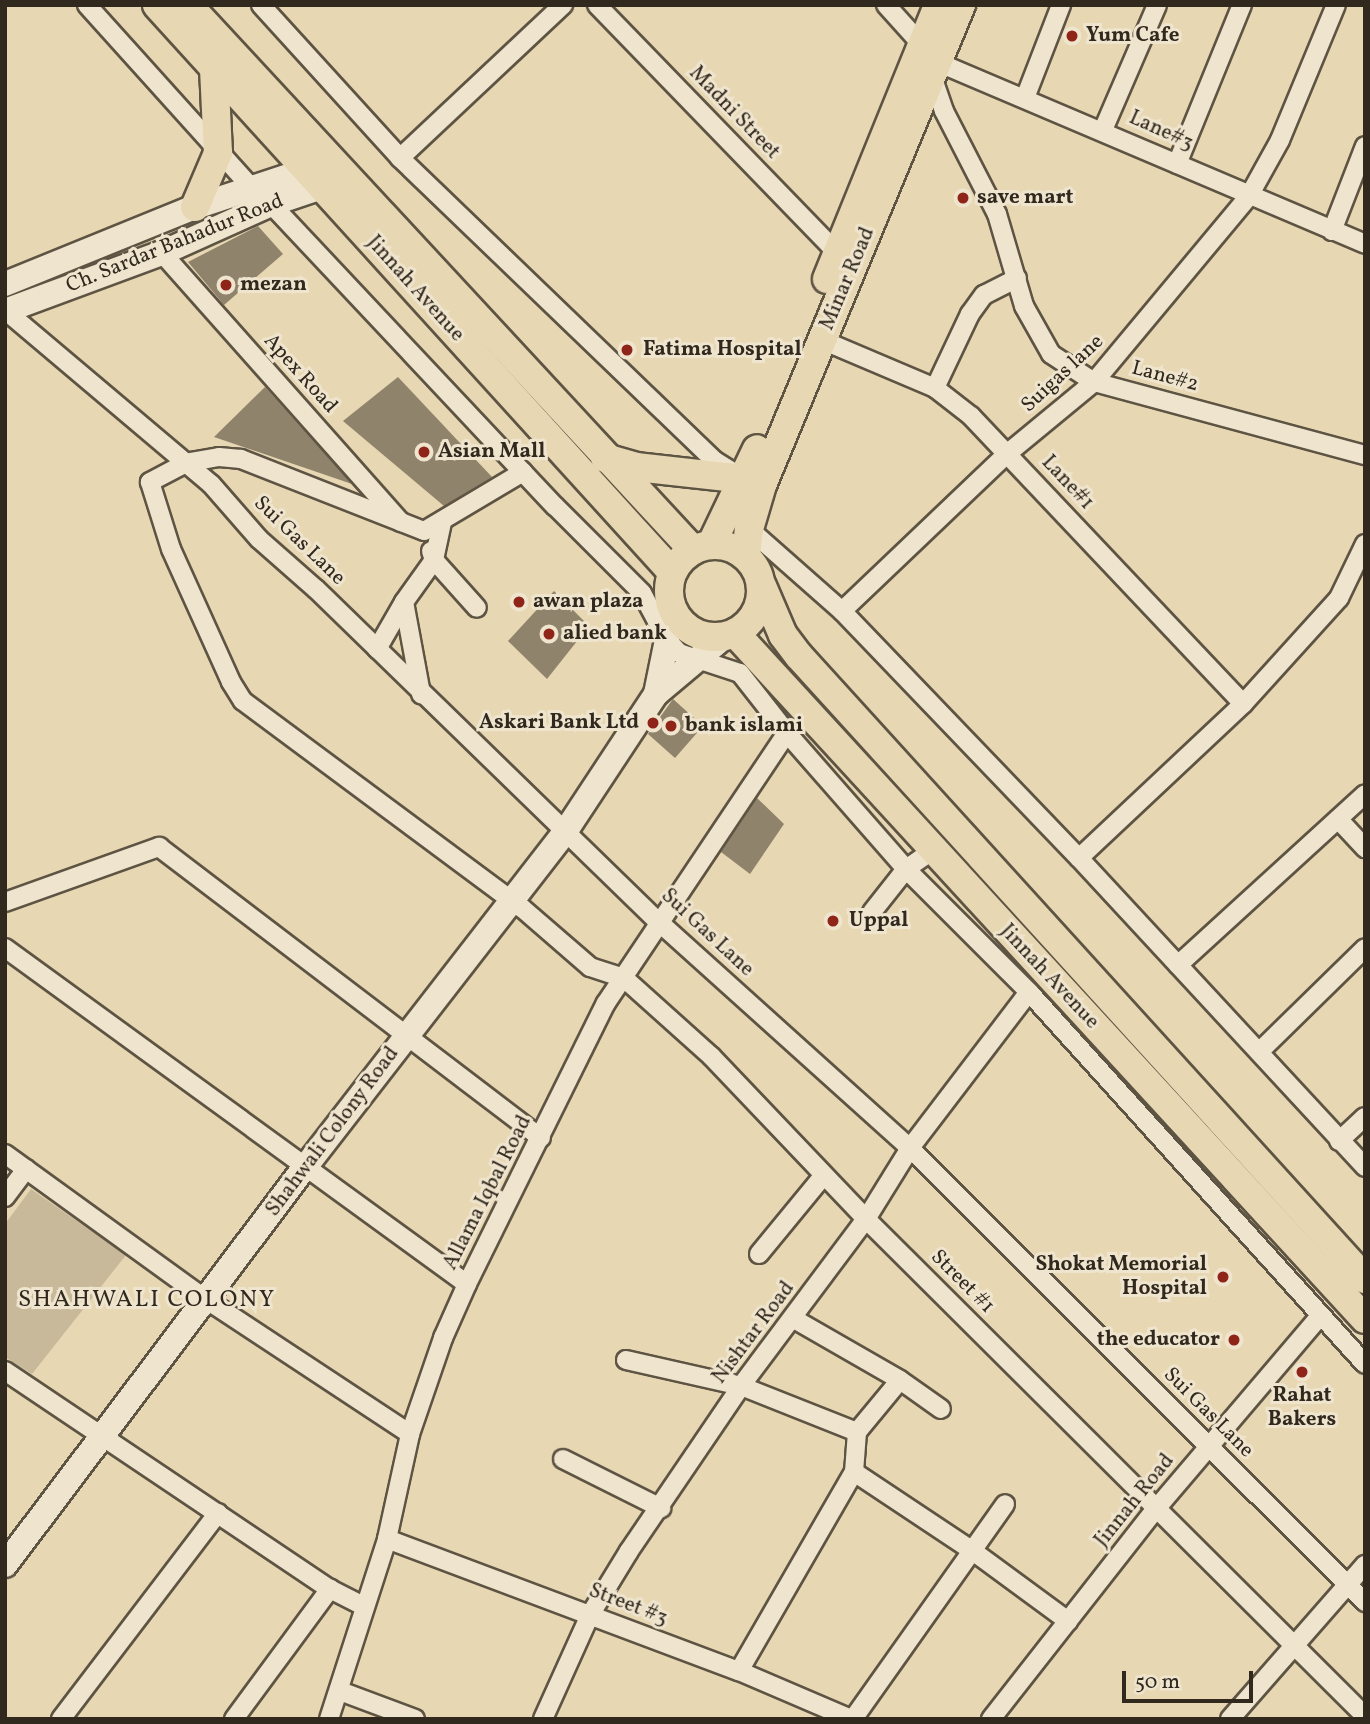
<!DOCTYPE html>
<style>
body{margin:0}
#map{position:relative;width:1370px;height:1724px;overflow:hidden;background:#e7d7b3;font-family:Vollkorn,serif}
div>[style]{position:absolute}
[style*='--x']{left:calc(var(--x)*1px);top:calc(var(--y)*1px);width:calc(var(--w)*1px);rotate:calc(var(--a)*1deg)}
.green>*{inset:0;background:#c8b99a}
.building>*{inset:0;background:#90836b}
.roads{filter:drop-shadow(2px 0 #5e5443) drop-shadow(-2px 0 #5e5443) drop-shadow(0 2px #5e5443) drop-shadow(0 -2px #5e5443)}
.street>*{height:18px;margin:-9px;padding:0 9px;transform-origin:9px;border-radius:9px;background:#efe5ce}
.secondary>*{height:24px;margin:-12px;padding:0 12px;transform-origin:12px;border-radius:12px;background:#efe5ce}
.primary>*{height:28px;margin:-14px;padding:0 14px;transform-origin:14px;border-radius:14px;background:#e7d7b3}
.primary>.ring{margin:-14px;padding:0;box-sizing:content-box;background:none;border:28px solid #e7d7b3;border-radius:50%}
.dots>*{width:19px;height:19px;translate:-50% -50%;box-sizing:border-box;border:4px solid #efe5ce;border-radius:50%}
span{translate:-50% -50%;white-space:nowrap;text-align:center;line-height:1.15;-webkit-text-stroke:6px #efe5ce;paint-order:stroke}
.poi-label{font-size:21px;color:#31281e;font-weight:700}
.left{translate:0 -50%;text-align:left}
.right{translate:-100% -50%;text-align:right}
.street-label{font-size:21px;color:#31281e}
.quarter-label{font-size:24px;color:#31281e;letter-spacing:2px}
.frame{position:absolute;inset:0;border:7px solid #31281e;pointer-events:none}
.scale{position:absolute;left:1122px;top:1671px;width:131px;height:32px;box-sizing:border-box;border:4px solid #31281e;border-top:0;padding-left:9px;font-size:21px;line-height:24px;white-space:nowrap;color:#31281e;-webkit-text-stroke:5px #efe5ce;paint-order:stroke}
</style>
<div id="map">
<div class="green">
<div style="clip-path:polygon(31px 1189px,126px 1255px,32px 1374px,5px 1357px,5px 1224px)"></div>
</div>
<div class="building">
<div style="clip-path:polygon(258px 226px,283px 254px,224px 305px,188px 262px)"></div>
<div style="clip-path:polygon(398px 377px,492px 477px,444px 506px,343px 421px)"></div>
<div style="clip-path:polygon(265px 387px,275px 398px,352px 484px,214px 437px)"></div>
<div style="clip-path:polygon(554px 591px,589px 626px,547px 679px,508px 641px)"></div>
<div style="clip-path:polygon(673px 699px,703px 726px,675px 758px,648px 734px)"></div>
<div style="clip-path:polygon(757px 798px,784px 824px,750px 874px,721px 852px)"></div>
</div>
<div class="roads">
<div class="street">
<div style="--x:87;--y:5;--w:245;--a:48"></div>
<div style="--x:251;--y:187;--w:26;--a:40"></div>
<div style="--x:271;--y:204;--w:415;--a:46.8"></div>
<div style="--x:555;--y:506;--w:123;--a:45"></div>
<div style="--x:642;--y:593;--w:53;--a:62"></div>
<div style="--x:667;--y:640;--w:18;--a:47"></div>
<div style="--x:679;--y:653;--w:64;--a:18.2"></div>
<div style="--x:740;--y:673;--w:76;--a:51.9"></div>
<div style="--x:787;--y:733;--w:181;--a:48.8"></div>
<div style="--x:906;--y:869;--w:174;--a:45"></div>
<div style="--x:1029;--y:992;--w:501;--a:47.91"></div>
<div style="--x:261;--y:5;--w:207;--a:47.7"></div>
<div style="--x:400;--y:158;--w:437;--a:43.9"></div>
<div style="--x:715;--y:461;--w:25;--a:32"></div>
<div style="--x:597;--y:5;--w:345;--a:45.9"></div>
<div style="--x:886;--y:5;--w:54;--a:48"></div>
<div style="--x:937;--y:62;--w:465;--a:23"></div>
<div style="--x:932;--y:76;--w:37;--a:71"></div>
<div style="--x:944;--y:111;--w:116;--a:62.8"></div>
<div style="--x:997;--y:214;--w:96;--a:73.6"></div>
<div style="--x:1024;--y:306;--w:55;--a:60.6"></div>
<div style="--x:1051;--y:354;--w:51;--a:33.1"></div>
<div style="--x:1094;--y:382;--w:281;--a:15.1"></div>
<div style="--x:1025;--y:98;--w:100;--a:-68.8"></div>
<div style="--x:1103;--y:130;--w:136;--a:-66.6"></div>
<div style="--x:400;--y:158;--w:224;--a:-43.2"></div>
<div style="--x:1177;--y:164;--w:172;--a:-67.8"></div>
<div style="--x:1332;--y:231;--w:91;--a:-68.8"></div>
<div style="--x:162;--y:253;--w:360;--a:48.4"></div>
<div style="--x:6;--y:311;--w:268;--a:40.2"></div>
<div style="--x:211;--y:484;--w:73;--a:48.9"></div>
<div style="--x:259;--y:539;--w:76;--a:41.3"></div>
<div style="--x:316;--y:589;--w:479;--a:44.2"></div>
<div style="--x:660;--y:923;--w:336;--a:42"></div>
<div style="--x:910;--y:1148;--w:643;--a:44.94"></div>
<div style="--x:822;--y:340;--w:123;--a:23"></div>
<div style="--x:935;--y:388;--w:46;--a:37.9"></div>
<div style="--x:971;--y:416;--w:396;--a:46.6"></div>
<div style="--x:935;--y:388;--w:82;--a:-64.7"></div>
<div style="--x:970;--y:314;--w:24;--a:-54"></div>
<div style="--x:984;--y:295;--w:37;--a:-27"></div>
<div style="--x:523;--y:472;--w:115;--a:149.2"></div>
<div style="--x:424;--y:531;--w:197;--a:-158.5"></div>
<div style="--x:241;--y:459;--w:22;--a:-175"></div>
<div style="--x:219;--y:457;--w:34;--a:170"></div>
<div style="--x:186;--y:463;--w:41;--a:152.2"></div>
<div style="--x:150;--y:482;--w:70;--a:72.6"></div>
<div style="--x:171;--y:549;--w:146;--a:65.7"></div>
<div style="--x:231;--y:682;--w:22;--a:58"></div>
<div style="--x:243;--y:701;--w:347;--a:36.6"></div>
<div style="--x:522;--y:908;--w:90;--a:40.9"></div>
<div style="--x:590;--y:967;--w:36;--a:18"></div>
<div style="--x:624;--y:978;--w:117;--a:41.9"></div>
<div style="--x:711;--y:1056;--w:225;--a:46.4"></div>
<div style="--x:866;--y:1219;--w:704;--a:44.88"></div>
<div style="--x:749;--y:529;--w:124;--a:41.4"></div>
<div style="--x:842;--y:611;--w:342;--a:46.2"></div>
<div style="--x:1079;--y:858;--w:421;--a:47.2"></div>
<div style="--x:431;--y:551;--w:9;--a:72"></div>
<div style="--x:434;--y:560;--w:64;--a:48.1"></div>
<div style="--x:404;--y:602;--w:94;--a:79.5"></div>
<div style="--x:842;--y:611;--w:229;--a:-43.6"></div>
<div style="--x:1008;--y:453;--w:112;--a:-39.5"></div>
<div style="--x:1094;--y:382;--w:242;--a:-50.2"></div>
<div style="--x:1249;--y:196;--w:64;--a:-61"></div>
<div style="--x:1280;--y:140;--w:146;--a:-67.5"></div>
<div style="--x:377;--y:649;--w:54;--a:-60.1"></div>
<div style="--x:404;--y:602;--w:52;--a:-54.5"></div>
<div style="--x:434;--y:560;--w:40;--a:-78"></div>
<div style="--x:1338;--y:819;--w:40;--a:47"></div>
<div style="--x:1079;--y:858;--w:225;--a:-43.2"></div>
<div style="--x:1243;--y:704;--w:143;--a:-47.8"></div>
<div style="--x:1339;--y:598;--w:60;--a:-64.3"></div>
<div style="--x:5;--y:902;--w:164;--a:-19.7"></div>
<div style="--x:159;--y:847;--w:480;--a:37.3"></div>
<div style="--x:872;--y:912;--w:55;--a:-51.7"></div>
<div style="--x:906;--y:869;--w:32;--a:-35"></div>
<div style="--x:5;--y:948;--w:571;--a:36.03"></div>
<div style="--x:1178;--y:965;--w:253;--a:-42.4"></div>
<div style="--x:1260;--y:1051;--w:147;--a:-44.4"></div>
<div style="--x:1339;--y:1141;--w:35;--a:-43"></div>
<div style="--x:5;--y:1154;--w:249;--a:35.9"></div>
<div style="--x:207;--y:1300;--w:243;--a:33.4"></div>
<div style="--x:5;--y:1197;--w:35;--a:-53"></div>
<div style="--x:759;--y:1254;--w:102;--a:-50.6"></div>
<div style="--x:794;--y:1319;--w:122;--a:29.9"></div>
<div style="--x:626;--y:1360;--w:118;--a:12.7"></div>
<div style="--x:741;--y:1386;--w:125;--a:21.6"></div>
<div style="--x:5;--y:1371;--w:391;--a:33.9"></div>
<div style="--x:330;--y:1589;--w:38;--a:27"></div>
<div style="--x:563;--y:1459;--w:110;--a:26.6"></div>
<div style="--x:854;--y:1472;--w:139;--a:33.6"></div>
<div style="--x:970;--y:1549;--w:122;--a:36.3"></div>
<div style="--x:387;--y:1539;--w:376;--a:20.6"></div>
<div style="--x:739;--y:1671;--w:122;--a:23.2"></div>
<div style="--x:739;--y:1671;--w:230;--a:-60"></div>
<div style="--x:854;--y:1472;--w:40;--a:-85.7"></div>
<div style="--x:857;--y:1432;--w:67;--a:-50.4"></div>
<div style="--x:900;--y:1380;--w:50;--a:35.3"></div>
<div style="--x:340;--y:1691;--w:80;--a:20.5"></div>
<div style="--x:61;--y:1719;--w:259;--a:-52.7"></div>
<div style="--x:234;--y:1719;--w:162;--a:-53.6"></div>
<div style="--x:329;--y:1719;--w:189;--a:-72.1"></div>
<div style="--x:387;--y:1539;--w:107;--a:-77.6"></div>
<div style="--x:410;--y:1434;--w:102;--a:-71"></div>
<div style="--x:443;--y:1338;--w:59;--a:-66"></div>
<div style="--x:467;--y:1284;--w:313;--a:-63.7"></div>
<div style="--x:606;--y:1003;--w:325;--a:-56.2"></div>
<div style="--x:543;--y:1719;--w:114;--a:-65.7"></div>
<div style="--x:590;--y:1615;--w:75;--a:-58.6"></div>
<div style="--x:629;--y:1551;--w:199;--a:-55.8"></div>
<div style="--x:741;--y:1386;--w:209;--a:-53.2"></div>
<div style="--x:866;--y:1219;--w:84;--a:-58.2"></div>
<div style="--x:910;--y:1148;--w:196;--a:-52.7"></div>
<div style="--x:853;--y:1719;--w:263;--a:-54.7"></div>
<div style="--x:991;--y:1719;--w:266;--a:-51.9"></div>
<div style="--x:1155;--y:1510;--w:255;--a:-49.6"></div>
<div style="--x:1230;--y:1719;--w:205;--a:-48.8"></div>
</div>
<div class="secondary">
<div style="--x:5;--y:284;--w:205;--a:-22.1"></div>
<div style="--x:195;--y:207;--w:118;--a:-18.3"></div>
<div style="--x:307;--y:170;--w:16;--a:-35"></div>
<div style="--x:5;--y:311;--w:167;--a:-20.3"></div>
<div style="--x:162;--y:253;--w:120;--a:-24.2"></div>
<div style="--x:271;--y:204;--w:54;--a:-18.4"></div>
<div style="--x:322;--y:187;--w:18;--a:-34"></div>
<div style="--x:656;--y:694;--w:55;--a:-78.5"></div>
<div style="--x:667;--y:640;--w:57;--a:-88"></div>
<div style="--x:5;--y:1565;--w:500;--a:-53"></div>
<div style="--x:306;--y:1166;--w:426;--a:-52.2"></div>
<div style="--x:567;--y:829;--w:162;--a:-56.6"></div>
<div style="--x:656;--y:694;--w:89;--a:-40"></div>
</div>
<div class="primary">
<div style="--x:157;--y:5;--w:766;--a:47.75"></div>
<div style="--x:188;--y:5;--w:743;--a:47.18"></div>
<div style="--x:195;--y:207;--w:59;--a:-66.9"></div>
<div style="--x:218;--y:153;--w:85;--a:-92.7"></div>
<div style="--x:827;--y:279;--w:296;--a:-67.9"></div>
<div style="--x:605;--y:458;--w:32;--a:16"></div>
<div style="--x:636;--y:467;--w:110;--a:6.3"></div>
<div class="ring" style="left:669px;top:545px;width:64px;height:64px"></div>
<div style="--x:711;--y:545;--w:106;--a:-64.4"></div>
<div style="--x:746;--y:556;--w:27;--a:-84"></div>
<div style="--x:749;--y:529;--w:46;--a:-73.5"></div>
<div style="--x:762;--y:485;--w:520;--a:-67.48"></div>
<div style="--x:762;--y:586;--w:53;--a:66.8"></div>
<div style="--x:783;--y:635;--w:26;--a:53"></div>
<div style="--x:799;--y:656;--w:842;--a:47.74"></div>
<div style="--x:735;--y:633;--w:931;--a:47.44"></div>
</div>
</div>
<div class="dots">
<div style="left:1072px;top:36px;background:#8f2418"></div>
<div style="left:963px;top:198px;background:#8f2418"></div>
<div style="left:226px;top:285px;background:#8f2418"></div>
<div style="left:627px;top:350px;background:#8f2418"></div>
<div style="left:424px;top:452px;background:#8f2418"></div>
<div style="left:519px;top:602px;background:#8f2418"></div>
<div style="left:549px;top:634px;background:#8f2418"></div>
<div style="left:653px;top:723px;background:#8f2418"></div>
<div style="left:671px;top:726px;background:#8f2418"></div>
<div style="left:833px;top:921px;background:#8f2418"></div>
<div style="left:1223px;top:1277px;background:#8f2418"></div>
<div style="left:1234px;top:1340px;background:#8f2418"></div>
<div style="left:1302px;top:1372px;background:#8f2418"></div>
</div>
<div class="poi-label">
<span class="left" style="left:1086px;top:36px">Yum Cafe</span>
<span class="left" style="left:977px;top:198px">save mart</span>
<span class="left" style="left:240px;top:285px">mezan</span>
<span class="left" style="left:643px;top:350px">Fatima Hospital</span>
<span class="left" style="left:438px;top:452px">Asian Mall</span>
<span class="left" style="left:533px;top:602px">awan plaza</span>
<span class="left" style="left:563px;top:634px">alied bank</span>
<span class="right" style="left:639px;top:723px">Askari Bank Ltd</span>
<span class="left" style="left:685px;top:726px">bank islami</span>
<span class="left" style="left:849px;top:921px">Uppal</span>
<span class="right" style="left:1207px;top:1277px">Shokat Memorial<br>Hospital</span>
<span class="right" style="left:1220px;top:1340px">the educator</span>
<span style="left:1302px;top:1408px">Rahat<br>Bakers</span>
</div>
<div class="street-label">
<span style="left:734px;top:113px;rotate:46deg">Madni Street</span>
<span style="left:1161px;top:131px;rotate:24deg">Lane#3</span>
<span style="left:175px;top:244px;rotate:-22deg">Ch. Sardar Bahadur Road</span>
<span style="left:848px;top:279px;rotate:-67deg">Minar Road</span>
<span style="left:415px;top:289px;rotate:48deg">Jinnah Avenue</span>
<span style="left:300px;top:374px;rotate:48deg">Apex Road</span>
<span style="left:1063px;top:374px;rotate:-43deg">Suigas lane</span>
<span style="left:1165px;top:377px;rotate:15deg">Lane#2</span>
<span style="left:1067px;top:483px;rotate:47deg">Lane#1</span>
<span style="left:299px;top:541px;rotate:44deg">Sui Gas Lane</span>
<span style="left:707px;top:933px;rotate:43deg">Sui Gas Lane</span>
<span style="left:1049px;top:977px;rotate:47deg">Jinnah Avenue</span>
<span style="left:333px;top:1132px;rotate:-53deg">Shahwali Colony Road</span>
<span style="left:488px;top:1193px;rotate:-63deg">Allama Iqbal Road</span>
<span style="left:962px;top:1282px;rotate:45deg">Street #1</span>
<span style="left:754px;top:1333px;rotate:-53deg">Nishtar Road</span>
<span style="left:1208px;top:1413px;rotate:45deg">Sui Gas Lane</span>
<span style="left:1135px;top:1501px;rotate:-51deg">Jinnah Road</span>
<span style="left:628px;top:1605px;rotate:21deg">Street #3</span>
</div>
<div class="quarter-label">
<span style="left:147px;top:1301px">SHAHWALI COLONY</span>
</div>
<div class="frame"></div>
<div class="scale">50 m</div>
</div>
